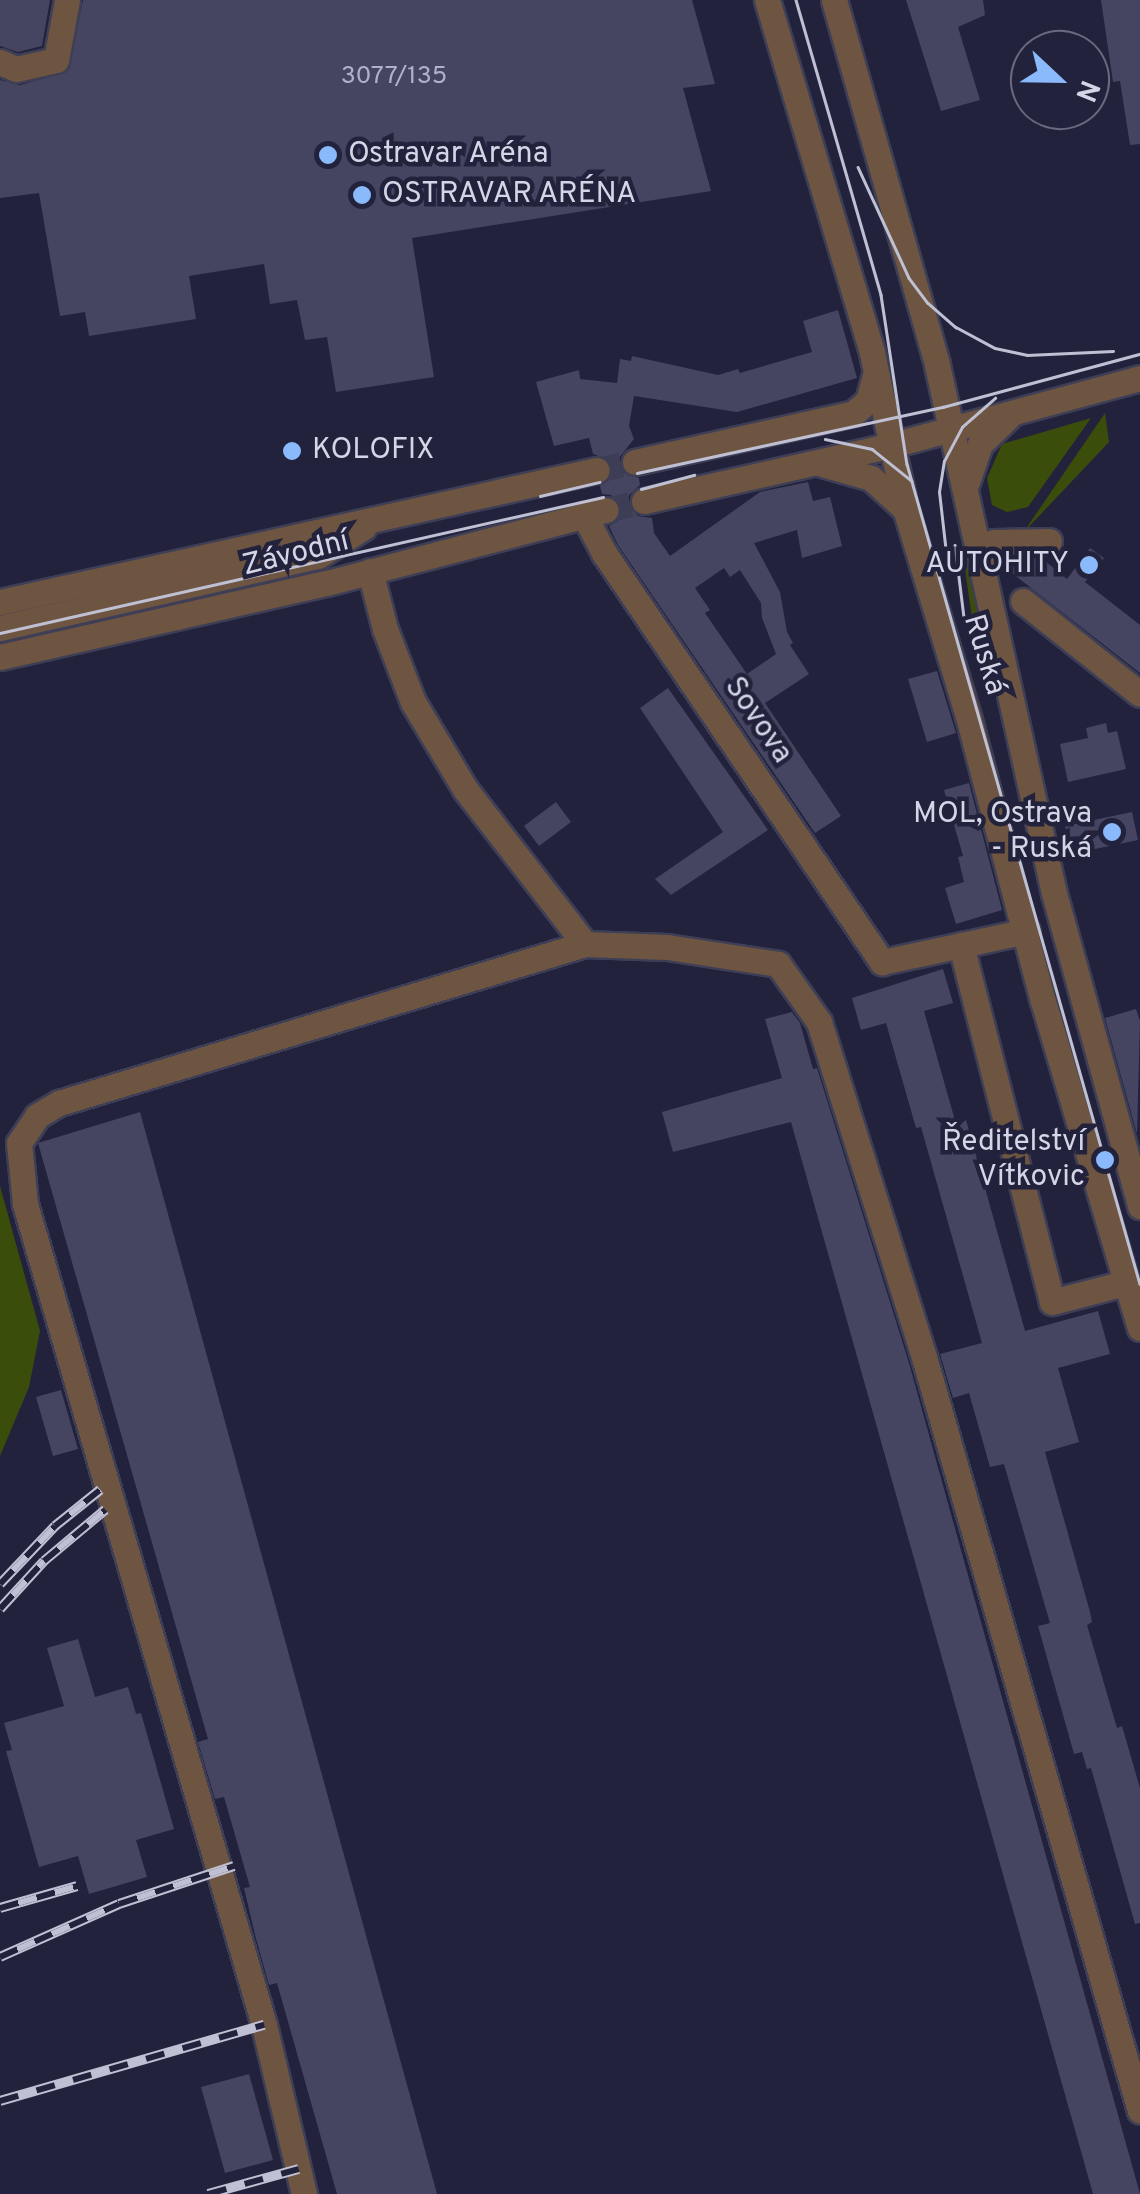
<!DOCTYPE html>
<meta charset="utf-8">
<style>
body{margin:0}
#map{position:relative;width:1140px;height:2194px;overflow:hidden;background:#22223c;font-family:Overpass,sans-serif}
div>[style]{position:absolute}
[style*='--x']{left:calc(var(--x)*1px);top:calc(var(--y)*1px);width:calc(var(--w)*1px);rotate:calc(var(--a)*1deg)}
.green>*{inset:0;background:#3b4d0b}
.building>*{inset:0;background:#454562}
.minor-tunnel>*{height:25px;margin-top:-12.5px;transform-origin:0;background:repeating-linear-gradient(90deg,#3d3d56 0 25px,transparent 0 37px)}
.roads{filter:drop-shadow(2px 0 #3e3f57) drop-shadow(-2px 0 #3e3f57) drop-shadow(0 2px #3e3f57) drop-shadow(0 -2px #3e3f57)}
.minor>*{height:25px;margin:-12.5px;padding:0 12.5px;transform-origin:12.5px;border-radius:12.5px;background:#6e5541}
.tram>*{height:2.5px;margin:-1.25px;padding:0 1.25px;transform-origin:1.25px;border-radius:1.25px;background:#bfc0d3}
.rail>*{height:10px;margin-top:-5px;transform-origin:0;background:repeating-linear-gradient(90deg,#22223c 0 19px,#bfc0d3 0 38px);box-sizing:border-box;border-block:2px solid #bfc0d3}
.dots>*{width:28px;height:28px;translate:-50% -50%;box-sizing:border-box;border:5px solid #22223c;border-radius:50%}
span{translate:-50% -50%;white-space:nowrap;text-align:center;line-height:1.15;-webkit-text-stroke:9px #22223c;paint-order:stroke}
.number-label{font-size:25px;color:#b0b1c6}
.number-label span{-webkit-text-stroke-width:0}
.poi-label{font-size:30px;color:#d4d5e7}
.left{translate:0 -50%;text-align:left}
.right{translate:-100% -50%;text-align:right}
.street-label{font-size:30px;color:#d4d5e7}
.north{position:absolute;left:1010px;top:30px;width:100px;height:100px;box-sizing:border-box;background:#22223c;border:2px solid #696a80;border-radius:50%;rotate:112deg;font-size:28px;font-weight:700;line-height:40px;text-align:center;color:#d4d5e7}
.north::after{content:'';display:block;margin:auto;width:35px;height:45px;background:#8bbafc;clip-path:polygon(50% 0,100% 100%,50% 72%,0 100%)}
</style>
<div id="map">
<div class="green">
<div style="clip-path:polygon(1105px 413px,1109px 442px,1023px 533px)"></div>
<div style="clip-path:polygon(1091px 418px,1028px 507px,1007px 512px,992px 505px,987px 478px,1002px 444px)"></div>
<div style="clip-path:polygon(970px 561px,989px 654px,985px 657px,979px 653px,973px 625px,964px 562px)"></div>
<div style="clip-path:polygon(0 1186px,40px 1331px,29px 1387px,0 1456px)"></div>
</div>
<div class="building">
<div style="clip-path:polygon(0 0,50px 0,42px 46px,18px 52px,0 46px)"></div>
<div style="clip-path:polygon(83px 0,692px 0,715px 84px,683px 88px,711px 191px,412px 238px,434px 377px,336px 392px,327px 337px,305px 340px,297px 300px,270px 304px,264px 264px,189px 276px,196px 319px,89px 336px,85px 312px,60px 316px,39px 193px,0 198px,0 80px,20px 85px,67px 72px)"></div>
<div style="clip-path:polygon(906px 0,983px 0,985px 15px,958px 27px,980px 100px,941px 111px)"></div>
<div style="clip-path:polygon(1101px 0,1140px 0,1140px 144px,1130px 145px,1120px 81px,1113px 82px)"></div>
<div style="clip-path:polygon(evenodd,838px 310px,857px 378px,737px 412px,634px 396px,629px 426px,634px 439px,619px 458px,622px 472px,639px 478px,640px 485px,629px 495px,628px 506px,638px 516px,652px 518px,654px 533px,670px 556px,760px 492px,808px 482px,813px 501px,830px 497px,842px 546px,802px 558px,797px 530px,754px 543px,780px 592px,787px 632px,793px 643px,790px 645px,809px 674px,765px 703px,841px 816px,815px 833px,618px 545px,609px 526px,618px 521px,621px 505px,611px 495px,602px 494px,600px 486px,612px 476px,610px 460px,593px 454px,589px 438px,554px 446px,536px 382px,579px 370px,580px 379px,617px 383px,620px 359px,631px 361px,632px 356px,718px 375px,738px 369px,740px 373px,812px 352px,803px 321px,838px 310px,724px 568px,730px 577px,740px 570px,761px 603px,762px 618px,776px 654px,747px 674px,705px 613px,710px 610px,695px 588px,724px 568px)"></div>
<div style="clip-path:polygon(1090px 548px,1104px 558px,1085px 582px,1140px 625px,1140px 673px,1004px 567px,1012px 558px,1040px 557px,1067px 579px)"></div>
<div style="clip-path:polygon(937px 671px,956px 733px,927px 742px,908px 679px)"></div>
<div style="clip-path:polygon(668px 688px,768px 830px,671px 895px,655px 879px,723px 832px,640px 708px)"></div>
<div style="clip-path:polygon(1106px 723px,1108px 733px,1117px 731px,1126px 769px,1068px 782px,1060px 744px,1088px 738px,1086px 728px)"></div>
<div style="clip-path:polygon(969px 783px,1002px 910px,956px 924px,945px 888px,964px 882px,958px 857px,963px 856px,944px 790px)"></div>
<div style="clip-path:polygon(556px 802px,571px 822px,539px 846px,524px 826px)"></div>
<div style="clip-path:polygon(1132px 812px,1138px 840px,1071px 854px,1065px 826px)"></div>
<div style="clip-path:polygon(943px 969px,953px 1003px,924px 1011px,956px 1124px,966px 1120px,1025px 1331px,1098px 1311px,1110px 1354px,1058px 1368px,1079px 1442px,1045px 1452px,1090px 1612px,1092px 1622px,1087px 1625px,1117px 1728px,1122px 1726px,1140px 1788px,1140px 1923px,1135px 1924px,1091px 1768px,1087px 1769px,1082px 1752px,1074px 1754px,1038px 1626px,1050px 1623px,1004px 1464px,990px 1467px,969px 1393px,953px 1398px,940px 1354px,982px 1343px,921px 1127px,916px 1128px,886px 1023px,861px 1030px,852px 998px)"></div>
<div style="clip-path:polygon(1136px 1009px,1140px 1021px,1137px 1134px,1105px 1018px)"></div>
<div style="clip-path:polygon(792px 1012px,800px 1023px,813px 1069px,817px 1068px,909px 1363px,1140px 2194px,1093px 2194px,791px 1122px,673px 1152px,662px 1112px,782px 1078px,765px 1019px)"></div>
<div style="clip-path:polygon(140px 1112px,437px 2194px,337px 2194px,277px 1983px,269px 1985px,255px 1935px,244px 1888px,250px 1887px,224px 1797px,215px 1799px,198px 1742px,208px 1739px,38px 1143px)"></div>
<div style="clip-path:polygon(61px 1390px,78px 1449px,53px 1456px,36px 1397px)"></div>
<div style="clip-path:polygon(78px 1639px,95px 1697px,128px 1687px,136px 1714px,141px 1713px,174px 1829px,136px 1840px,147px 1877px,89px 1894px,78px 1856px,39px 1867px,6px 1751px,12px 1750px,4px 1723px,64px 1706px,47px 1648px)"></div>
<div style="clip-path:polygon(249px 2074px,273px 2160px,225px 2173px,201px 2087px)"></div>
</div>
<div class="minor-tunnel">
<div style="--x:597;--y:470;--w:39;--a:-12"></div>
<div style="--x:606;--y:510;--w:39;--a:-13"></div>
</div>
<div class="roads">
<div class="minor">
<div style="--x:767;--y:0;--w:368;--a:73.4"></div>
<div style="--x:872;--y:353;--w:162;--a:77.9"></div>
<div style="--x:906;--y:511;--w:214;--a:73.2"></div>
<div style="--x:968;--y:716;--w:295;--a:75.3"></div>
<div style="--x:1043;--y:1001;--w:341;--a:73.5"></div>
<div style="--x:834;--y:0;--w:379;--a:74.2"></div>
<div style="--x:937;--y:365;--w:541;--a:77.51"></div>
<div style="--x:1054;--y:893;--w:325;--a:74.6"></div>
<div style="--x:0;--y:62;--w:17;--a:24"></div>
<div style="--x:16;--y:69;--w:41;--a:-12.7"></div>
<div style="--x:56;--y:60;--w:61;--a:-79.6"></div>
<div style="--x:635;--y:462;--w:224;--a:-12.6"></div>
<div style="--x:854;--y:413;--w:18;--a:-41"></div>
<div style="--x:868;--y:401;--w:27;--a:-75"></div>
<div style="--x:822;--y:464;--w:51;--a:15.9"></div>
<div style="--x:871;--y:478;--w:43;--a:42.2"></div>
<div style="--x:967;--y:482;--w:40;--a:-71.1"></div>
<div style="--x:980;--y:444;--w:39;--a:-44"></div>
<div style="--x:644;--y:501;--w:254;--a:-12.7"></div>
<div style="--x:892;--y:445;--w:257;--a:-15.1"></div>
<div style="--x:584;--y:515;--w:43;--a:62.2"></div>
<div style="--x:604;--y:553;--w:495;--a:55.8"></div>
<div style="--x:882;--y:962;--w:148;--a:-12.1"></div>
<div style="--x:978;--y:547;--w:17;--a:-17"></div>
<div style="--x:994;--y:542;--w:55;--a:-1"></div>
<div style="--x:370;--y:571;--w:60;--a:75.5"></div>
<div style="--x:385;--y:629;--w:78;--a:69"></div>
<div style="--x:413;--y:702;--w:101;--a:59.1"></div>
<div style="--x:465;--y:789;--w:196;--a:52.3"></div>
<div style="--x:585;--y:944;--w:82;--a:2.1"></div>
<div style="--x:667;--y:947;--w:112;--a:8.7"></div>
<div style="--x:778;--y:964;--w:71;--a:54.7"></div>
<div style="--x:819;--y:1022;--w:351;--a:72.6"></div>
<div style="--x:924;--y:1357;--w:784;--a:74.01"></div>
<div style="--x:1023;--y:601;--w:149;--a:38.5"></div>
<div style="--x:0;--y:602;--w:611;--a:-12.47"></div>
<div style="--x:0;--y:628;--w:326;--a:-12.8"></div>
<div style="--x:318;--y:556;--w:54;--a:-32.2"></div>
<div style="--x:0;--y:657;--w:335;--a:-12.8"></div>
<div style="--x:327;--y:583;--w:288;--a:-14.7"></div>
<div style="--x:961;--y:945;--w:368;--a:75.7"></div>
<div style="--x:1052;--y:1302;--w:75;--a:-14.6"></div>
<div style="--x:304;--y:2194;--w:174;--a:-103.3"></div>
<div style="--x:264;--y:2025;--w:855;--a:-106.23"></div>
<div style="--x:25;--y:1204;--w:61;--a:-95.6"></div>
<div style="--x:19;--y:1143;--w:32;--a:-56"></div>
<div style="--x:37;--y:1116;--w:26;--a:-31"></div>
<div style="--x:59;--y:1103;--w:550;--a:-16.82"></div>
</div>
</div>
<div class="tram">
<div style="--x:796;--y:0;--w:307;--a:73.9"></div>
<div style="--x:881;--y:295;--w:171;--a:81.3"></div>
<div style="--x:907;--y:464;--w:852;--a:74.14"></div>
<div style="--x:858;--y:167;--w:122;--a:65.3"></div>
<div style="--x:909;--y:278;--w:31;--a:53"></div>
<div style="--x:928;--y:303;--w:37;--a:41"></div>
<div style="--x:956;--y:327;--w:44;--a:28.3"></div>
<div style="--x:995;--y:348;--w:33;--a:12"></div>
<div style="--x:1027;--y:355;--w:86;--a:-2.7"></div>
<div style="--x:825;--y:439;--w:48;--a:12"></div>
<div style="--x:872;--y:449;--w:51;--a:38.7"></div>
<div style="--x:637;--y:473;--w:313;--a:-12.2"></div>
<div style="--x:943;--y:407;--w:204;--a:-15.1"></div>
<div style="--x:641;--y:489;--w:55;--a:-14.8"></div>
<div style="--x:540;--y:496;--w:61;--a:-13.3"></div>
<div style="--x:955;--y:545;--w:81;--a:82.9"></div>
<div style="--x:947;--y:562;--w:70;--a:-96.5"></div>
<div style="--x:939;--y:492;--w:31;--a:-81"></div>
<div style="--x:944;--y:461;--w:38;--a:-62"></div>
<div style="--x:962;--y:427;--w:44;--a:-41.3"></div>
<div style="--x:0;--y:633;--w:618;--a:-12.71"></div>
</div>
<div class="rail">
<div style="--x:0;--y:1584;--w:80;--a:-46.5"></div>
<div style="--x:55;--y:1526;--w:58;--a:-38.7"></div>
<div style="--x:0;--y:1609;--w:65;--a:-47.5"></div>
<div style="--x:44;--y:1561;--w:80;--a:-39.9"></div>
<div style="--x:0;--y:1908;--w:80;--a:-15.9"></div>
<div style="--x:0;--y:1957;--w:130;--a:-24"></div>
<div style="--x:119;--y:1904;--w:121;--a:-18.3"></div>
<div style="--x:0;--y:2101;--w:275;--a:-16.1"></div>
<div style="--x:208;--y:2194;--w:94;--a:-15.4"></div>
</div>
<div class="dots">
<div style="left:328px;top:155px;background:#8bbafc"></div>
<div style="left:362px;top:195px;background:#8bbafc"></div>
<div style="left:292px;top:451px;background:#8bbafc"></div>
<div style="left:1089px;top:565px;background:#8bbafc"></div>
<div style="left:1112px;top:832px;background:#8bbafc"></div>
<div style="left:1105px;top:1160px;background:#8bbafc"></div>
</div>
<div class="number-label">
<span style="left:394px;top:77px">3077/135</span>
</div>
<div class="poi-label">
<span class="left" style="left:348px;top:155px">Ostravar Aréna</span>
<span class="left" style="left:382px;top:195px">OSTRAVAR ARÉNA</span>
<span class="left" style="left:312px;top:451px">KOLOFIX</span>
<span class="right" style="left:1069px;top:565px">AUTOHITY</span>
<span class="right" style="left:1092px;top:832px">MOL, Ostrava<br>- Ruská</span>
<span class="right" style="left:1085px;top:1160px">Ředitelství<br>Vítkovic</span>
</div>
<div class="street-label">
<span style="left:296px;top:555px;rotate:-14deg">Závodní</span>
<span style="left:983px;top:655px;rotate:73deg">Ruská</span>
<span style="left:757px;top:721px;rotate:56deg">Sovova</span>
</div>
<div class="north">N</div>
</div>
